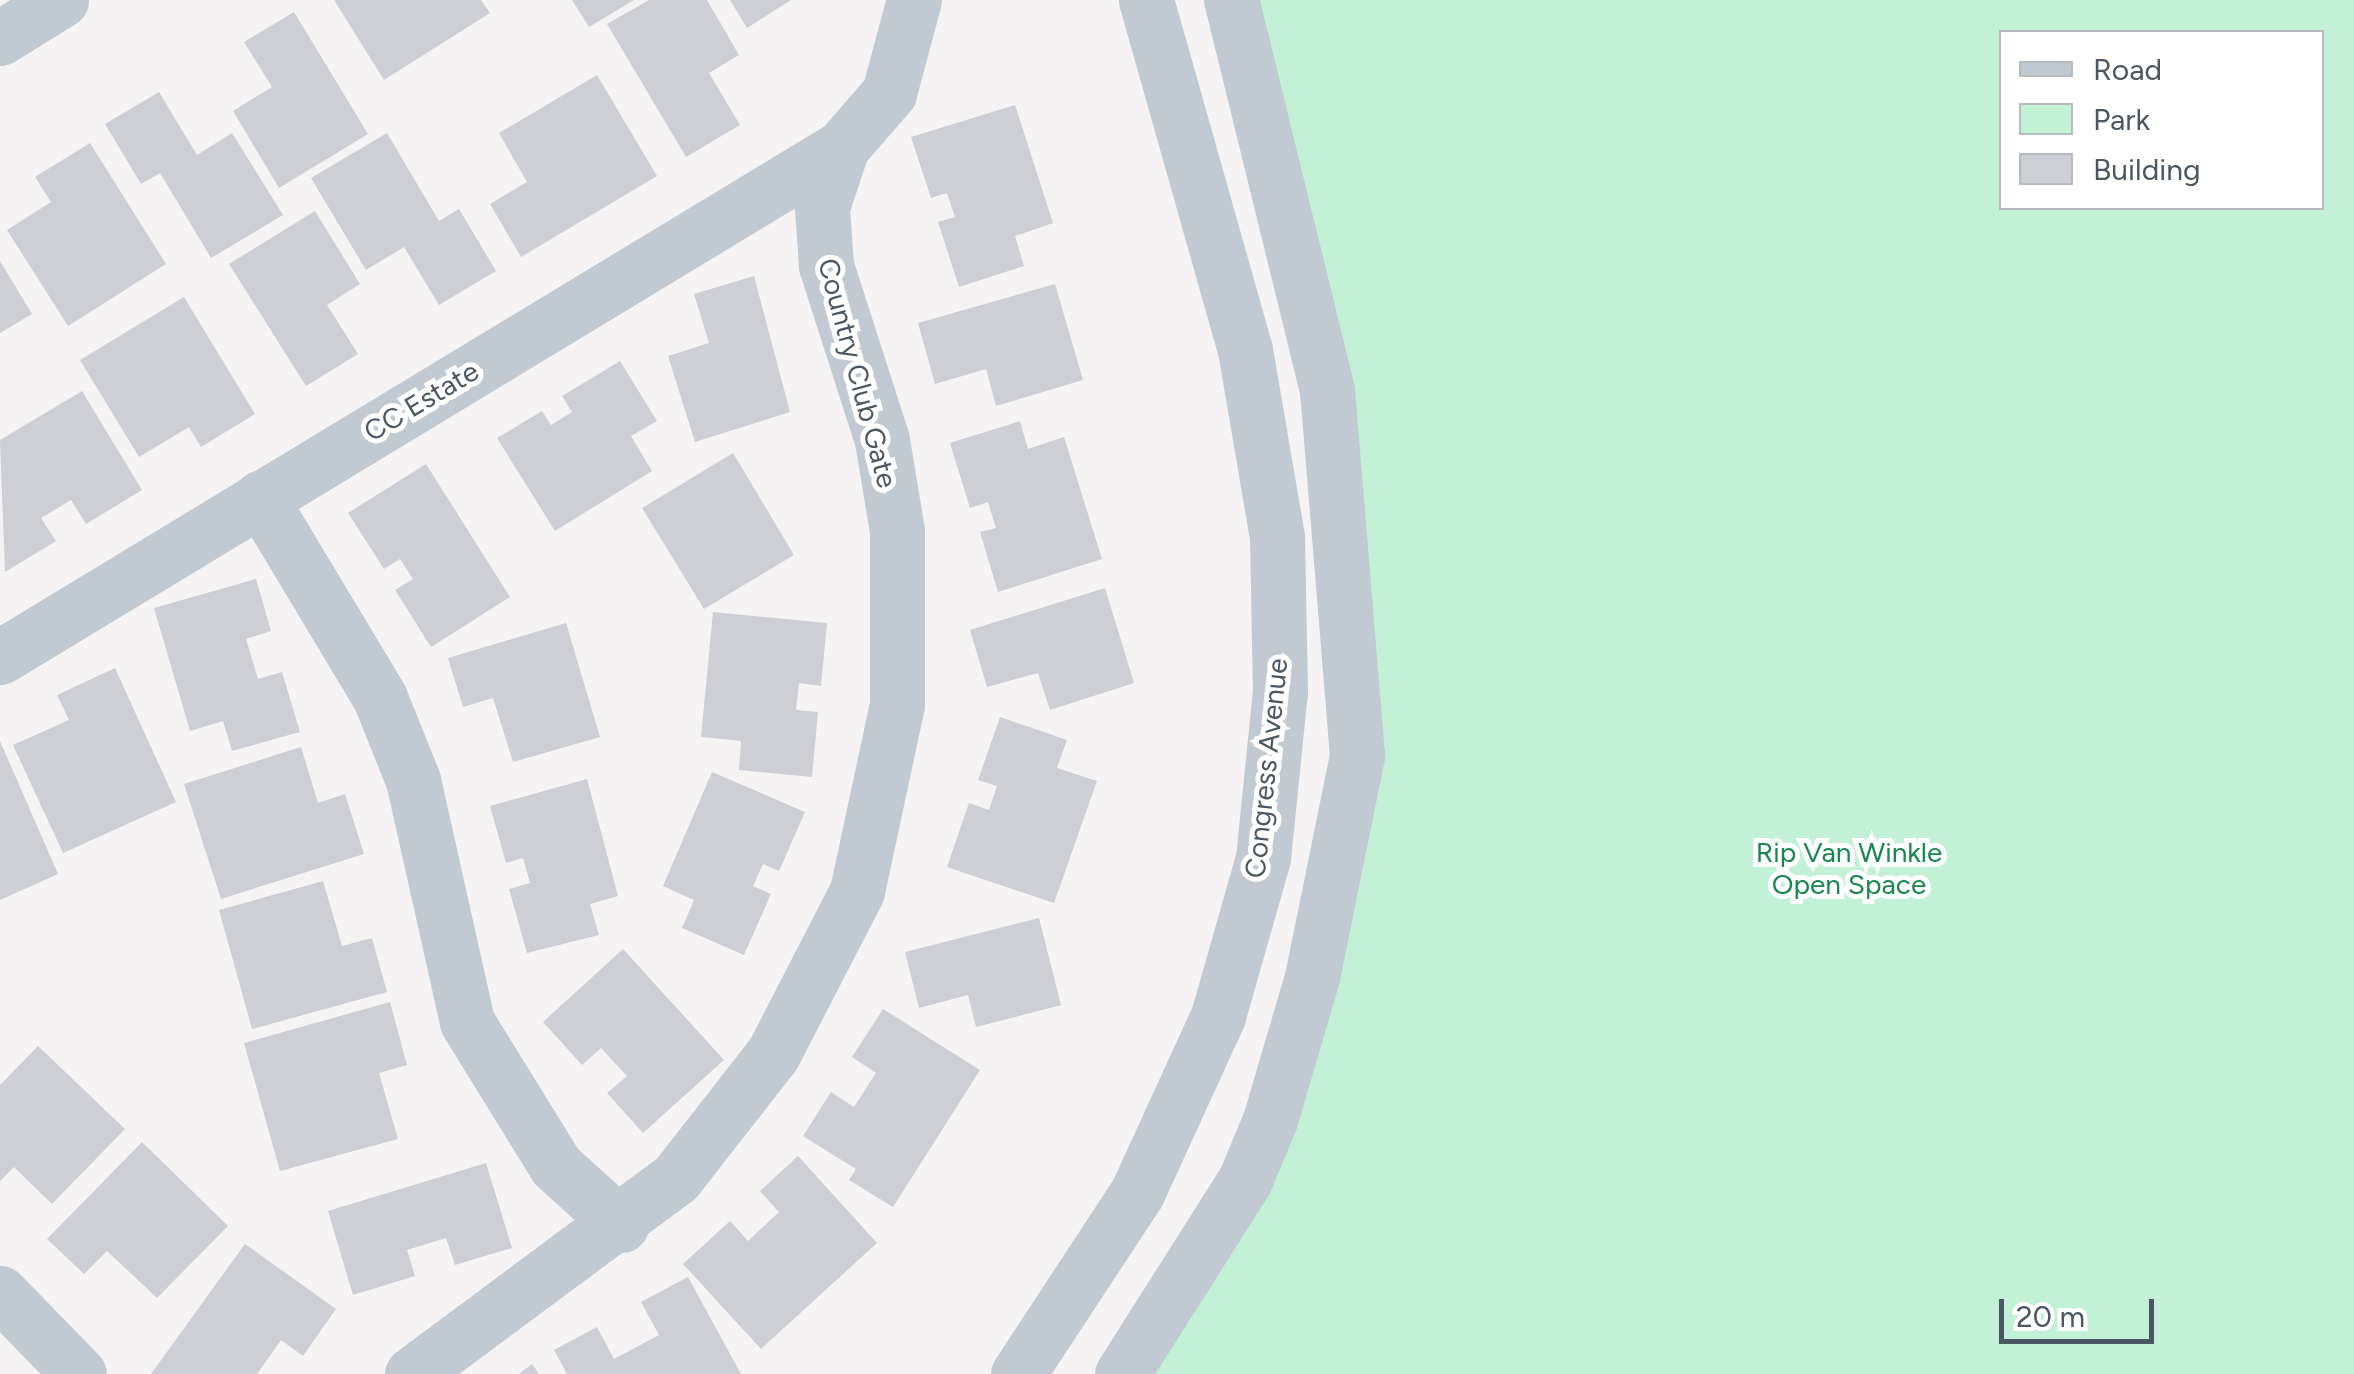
<!DOCTYPE html>
<style>
body{margin:0}
#map{position:relative;width:2354px;height:1374px;overflow:hidden;background:#f5f3f3;font-family:Figtree,sans-serif}
div>[style]{position:absolute}
[style*='--x']{left:calc(var(--x)*1px);top:calc(var(--y)*1px);width:calc(var(--w)*1px);rotate:calc(var(--a)*1deg)}
.green>*{inset:0;background:#c3f1d5}
.building>*{inset:0;background:#cdcfd5}
.minor>*{height:55px;margin:-27.5px;padding:0 27.5px;transform-origin:27.5px;border-radius:27.5px;background:#c1cad2}
span{translate:-50% -50%;white-space:nowrap;text-align:center;line-height:1.15;-webkit-text-stroke:10px #fff;paint-order:stroke}
.street-label{font-size:28px;color:#4a5661}
.park-label{font-size:28px;color:#17864f}
.legend{position:absolute;left:1999px;top:30px;width:325px;height:180px;box-sizing:border-box;background:#fff;border:2px solid #b7bbc0;margin:0;padding:12px 18px;list-style:none;font-size:30px;color:#4a5661}
.legend li{display:flex;align-items:center;gap:20px;height:50px}
.legend b{width:50px;border:2px solid #b7bbc0}
.scale{position:absolute;left:1999px;top:1299px;width:155px;height:45px;box-sizing:border-box;border:5px solid #4a5661;border-top:0;padding-left:12px;font-size:30px;line-height:35px;white-space:nowrap;color:#4a5661;-webkit-text-stroke:8px #fff;paint-order:stroke}
</style>
<div id="map">
<div class="green">
<div style="clip-path:polygon(evenodd,1231px 0,2354px 0,2354px 1374px,1122px 1374px,1245px 1180px,1359px 705px,1231px 0,2002px 32px,2322px 32px,2322px 208px,2002px 208px,2002px 32px)"></div>
</div>
<div class="building">
<div style="clip-path:polygon(334px 0,481px 0,490px 13px,384px 80px)"></div>
<div style="clip-path:polygon(572px 0,634px 0,589px 27px)"></div>
<div style="clip-path:polygon(649px 0,707px 0,739px 55px,709px 73px,740px 125px,686px 157px,607px 24px)"></div>
<div style="clip-path:polygon(730px 0,791px 0,747px 28px)"></div>
<div style="clip-path:polygon(294px 12px,368px 134px,279px 188px,233px 111px,272px 87px,244px 42px)"></div>
<div style="clip-path:polygon(597px 75px,657px 176px,521px 257px,490px 204px,527px 182px,499px 133px)"></div>
<div style="clip-path:polygon(159px 92px,197px 155px,232px 133px,283px 215px,211px 258px,160px 173px,141px 184px,105px 124px)"></div>
<div style="clip-path:polygon(1015px 105px,1053px 223px,1015px 236px,1024px 266px,959px 287px,938px 222px,955px 217px,947px 193px,931px 198px,911px 137px)"></div>
<div style="clip-path:polygon(387px 133px,439px 221px,459px 209px,496px 271px,439px 305px,404px 247px,366px 270px,311px 178px)"></div>
<div style="clip-path:polygon(90px 143px,166px 264px,68px 326px,7px 230px,51px 202px,35px 177px)"></div>
<div style="clip-path:polygon(315px 211px,360px 284px,327px 305px,358px 354px,306px 386px,229px 264px)"></div>
<div style="clip-path:polygon(0 261px,32px 314px,0 333px)"></div>
<div style="clip-path:polygon(754px 276px,790px 412px,695px 442px,668px 356px,709px 343px,694px 294px)"></div>
<div style="clip-path:polygon(1055px 284px,1083px 380px,996px 406px,986px 369px,935px 384px,918px 323px)"></div>
<div style="clip-path:polygon(184px 297px,255px 414px,201px 447px,189px 427px,139px 457px,80px 360px)"></div>
<div style="clip-path:polygon(620px 361px,657px 421px,631px 436px,652px 471px,555px 531px,497px 438px,542px 411px,551px 425px,572px 412px,562px 396px)"></div>
<div style="clip-path:polygon(82px 391px,142px 490px,86px 524px,71px 500px,41px 518px,56px 541px,5px 572px,0 440px)"></div>
<div style="clip-path:polygon(1020px 421px,1028px 449px,1064px 437px,1102px 559px,998px 592px,980px 532px,996px 528px,988px 502px,970px 508px,950px 443px)"></div>
<div style="clip-path:polygon(733px 453px,794px 555px,704px 609px,642px 508px)"></div>
<div style="clip-path:polygon(426px 464px,510px 597px,431px 647px,395px 590px,413px 579px,400px 559px,384px 569px,348px 513px)"></div>
<div style="clip-path:polygon(256px 579px,271px 631px,246px 639px,258px 679px,282px 672px,300px 732px,232px 751px,223px 721px,190px 731px,154px 608px)"></div>
<div style="clip-path:polygon(1105px 588px,1134px 683px,1050px 710px,1038px 673px,987px 687px,970px 630px)"></div>
<div style="clip-path:polygon(713px 612px,827px 623px,821px 686px,799px 683px,796px 710px,818px 712px,812px 777px,739px 770px,741px 741px,701px 737px)"></div>
<div style="clip-path:polygon(566px 623px,600px 737px,513px 762px,493px 698px,463px 707px,448px 658px)"></div>
<div style="clip-path:polygon(115px 668px,176px 802px,63px 853px,13px 745px,69px 720px,57px 695px)"></div>
<div style="clip-path:polygon(1000px 717px,1067px 740px,1057px 768px,1097px 781px,1054px 903px,947px 867px,969px 803px,989px 810px,997px 786px,978px 780px)"></div>
<div style="clip-path:polygon(0 741px,58px 874px,0 900px)"></div>
<div style="clip-path:polygon(301px 747px,318px 803px,345px 794px,364px 854px,221px 899px,184px 784px)"></div>
<div style="clip-path:polygon(712px 772px,805px 812px,779px 871px,763px 864px,753px 886px,771px 894px,744px 955px,682px 928px,694px 900px,663px 886px)"></div>
<div style="clip-path:polygon(587px 779px,618px 896px,590px 904px,599px 935px,527px 953px,509px 889px,530px 883px,523px 858px,506px 863px,490px 806px)"></div>
<div style="clip-path:polygon(323px 881px,342px 946px,372px 938px,387px 992px,252px 1029px,219px 910px)"></div>
<div style="clip-path:polygon(1039px 918px,1061px 1005px,976px 1027px,968px 995px,919px 1008px,905px 952px)"></div>
<div style="clip-path:polygon(623px 949px,724px 1060px,643px 1133px,607px 1093px,627px 1076px,601px 1048px,582px 1065px,543px 1022px)"></div>
<div style="clip-path:polygon(390px 1002px,407px 1065px,379px 1073px,398px 1139px,280px 1171px,244px 1043px)"></div>
<div style="clip-path:polygon(883px 1009px,980px 1070px,893px 1207px,849px 1180px,856px 1169px,803px 1136px,831px 1092px,854px 1107px,876px 1073px,852px 1057px)"></div>
<div style="clip-path:polygon(38px 1046px,125px 1129px,52px 1204px,14px 1167px,0 1181px,0 1085px)"></div>
<div style="clip-path:polygon(142px 1142px,228px 1226px,157px 1298px,107px 1251px,84px 1274px,47px 1239px)"></div>
<div style="clip-path:polygon(798px 1156px,877px 1243px,761px 1349px,683px 1264px,730px 1221px,748px 1241px,779px 1212px,760px 1191px)"></div>
<div style="clip-path:polygon(486px 1163px,512px 1248px,455px 1265px,446px 1238px,407px 1250px,415px 1276px,353px 1295px,328px 1211px)"></div>
<div style="clip-path:polygon(245px 1244px,336px 1309px,303px 1356px,281px 1340px,257px 1374px,151px 1374px)"></div>
<div style="clip-path:polygon(688px 1277px,741px 1374px,567px 1374px,554px 1350px,597px 1327px,614px 1359px,659px 1335px,641px 1302px)"></div>
<div style="clip-path:polygon(532px 1364px,539px 1374px,519px 1374px)"></div>
</div>
<div class="minor">
<div style="--x:0;--y:38;--w:72;--a:-31.9"></div>
<div style="--x:260;--y:498;--w:233;--a:59"></div>
<div style="--x:380;--y:698;--w:88;--a:68.1"></div>
<div style="--x:413;--y:780;--w:248;--a:77.4"></div>
<div style="--x:467;--y:1022;--w:169;--a:58.3"></div>
<div style="--x:556;--y:1166;--w:88;--a:42.2"></div>
<div style="--x:0;--y:657;--w:984;--a:-31.2"></div>
<div style="--x:0;--y:1293;--w:113;--a:45.7"></div>
<div style="--x:412;--y:1374;--w:329;--a:-36.6"></div>
<div style="--x:676;--y:1178;--w:157;--a:-52"></div>
<div style="--x:773;--y:1054;--w:183;--a:-62.7"></div>
<div style="--x:857;--y:891;--w:190;--a:-77.9"></div>
<div style="--x:897;--y:705;--w:174;--a:-90"></div>
<div style="--x:897;--y:531;--w:92;--a:-99.4"></div>
<div style="--x:882;--y:440;--w:183;--a:-107.8"></div>
<div style="--x:826;--y:266;--w:59;--a:-93.9"></div>
<div style="--x:822;--y:207;--w:63;--a:-71.6"></div>
<div style="--x:842;--y:147;--w:72;--a:-49"></div>
<div style="--x:889;--y:93;--w:96;--a:-75"></div>
<div style="--x:1018;--y:1374;--w:217;--a:-56.7"></div>
<div style="--x:1137;--y:1193;--w:195;--a:-65.4"></div>
<div style="--x:1218;--y:1016;--w:164;--a:-74.1"></div>
<div style="--x:1263;--y:858;--w:167;--a:-84.2"></div>
<div style="--x:1280;--y:692;--w:155;--a:-91.1"></div>
<div style="--x:1277;--y:537;--w:190;--a:-99.7"></div>
<div style="--x:1245;--y:350;--w:364;--a:-105.8"></div>
<div style="--x:1122;--y:1374;--w:230;--a:-57.6"></div>
<div style="--x:1245;--y:1180;--w:65;--a:-67.4"></div>
<div style="--x:1270;--y:1120;--w:149;--a:-73.6"></div>
<div style="--x:1312;--y:977;--w:227;--a:-78.5"></div>
<div style="--x:1357;--y:755;--w:366;--a:-94.7"></div>
<div style="--x:1327;--y:390;--w:402;--a:-103.8"></div>
</div>
<div class="street-label">
<span style="left:858px;top:373px;rotate:75deg">Country Club Gate</span>
<span style="left:421px;top:401px;rotate:-31deg">CC Estate</span>
<span style="left:1266px;top:768px;rotate:-84deg">Congress Avenue</span>
</div>
<div class="park-label">
<span style="left:1849px;top:868px">Rip Van Winkle<br>Open Space</span>
</div>
<ul class="legend">
<li><b style="height:12px;background:#c1cad2"></b>Road</li>
<li><b style="height:28px;background:#c3f1d5"></b>Park</li>
<li><b style="height:28px;background:#cdcfd5"></b>Building</li>
</ul>
<div class="scale">20 m</div>
</div>
